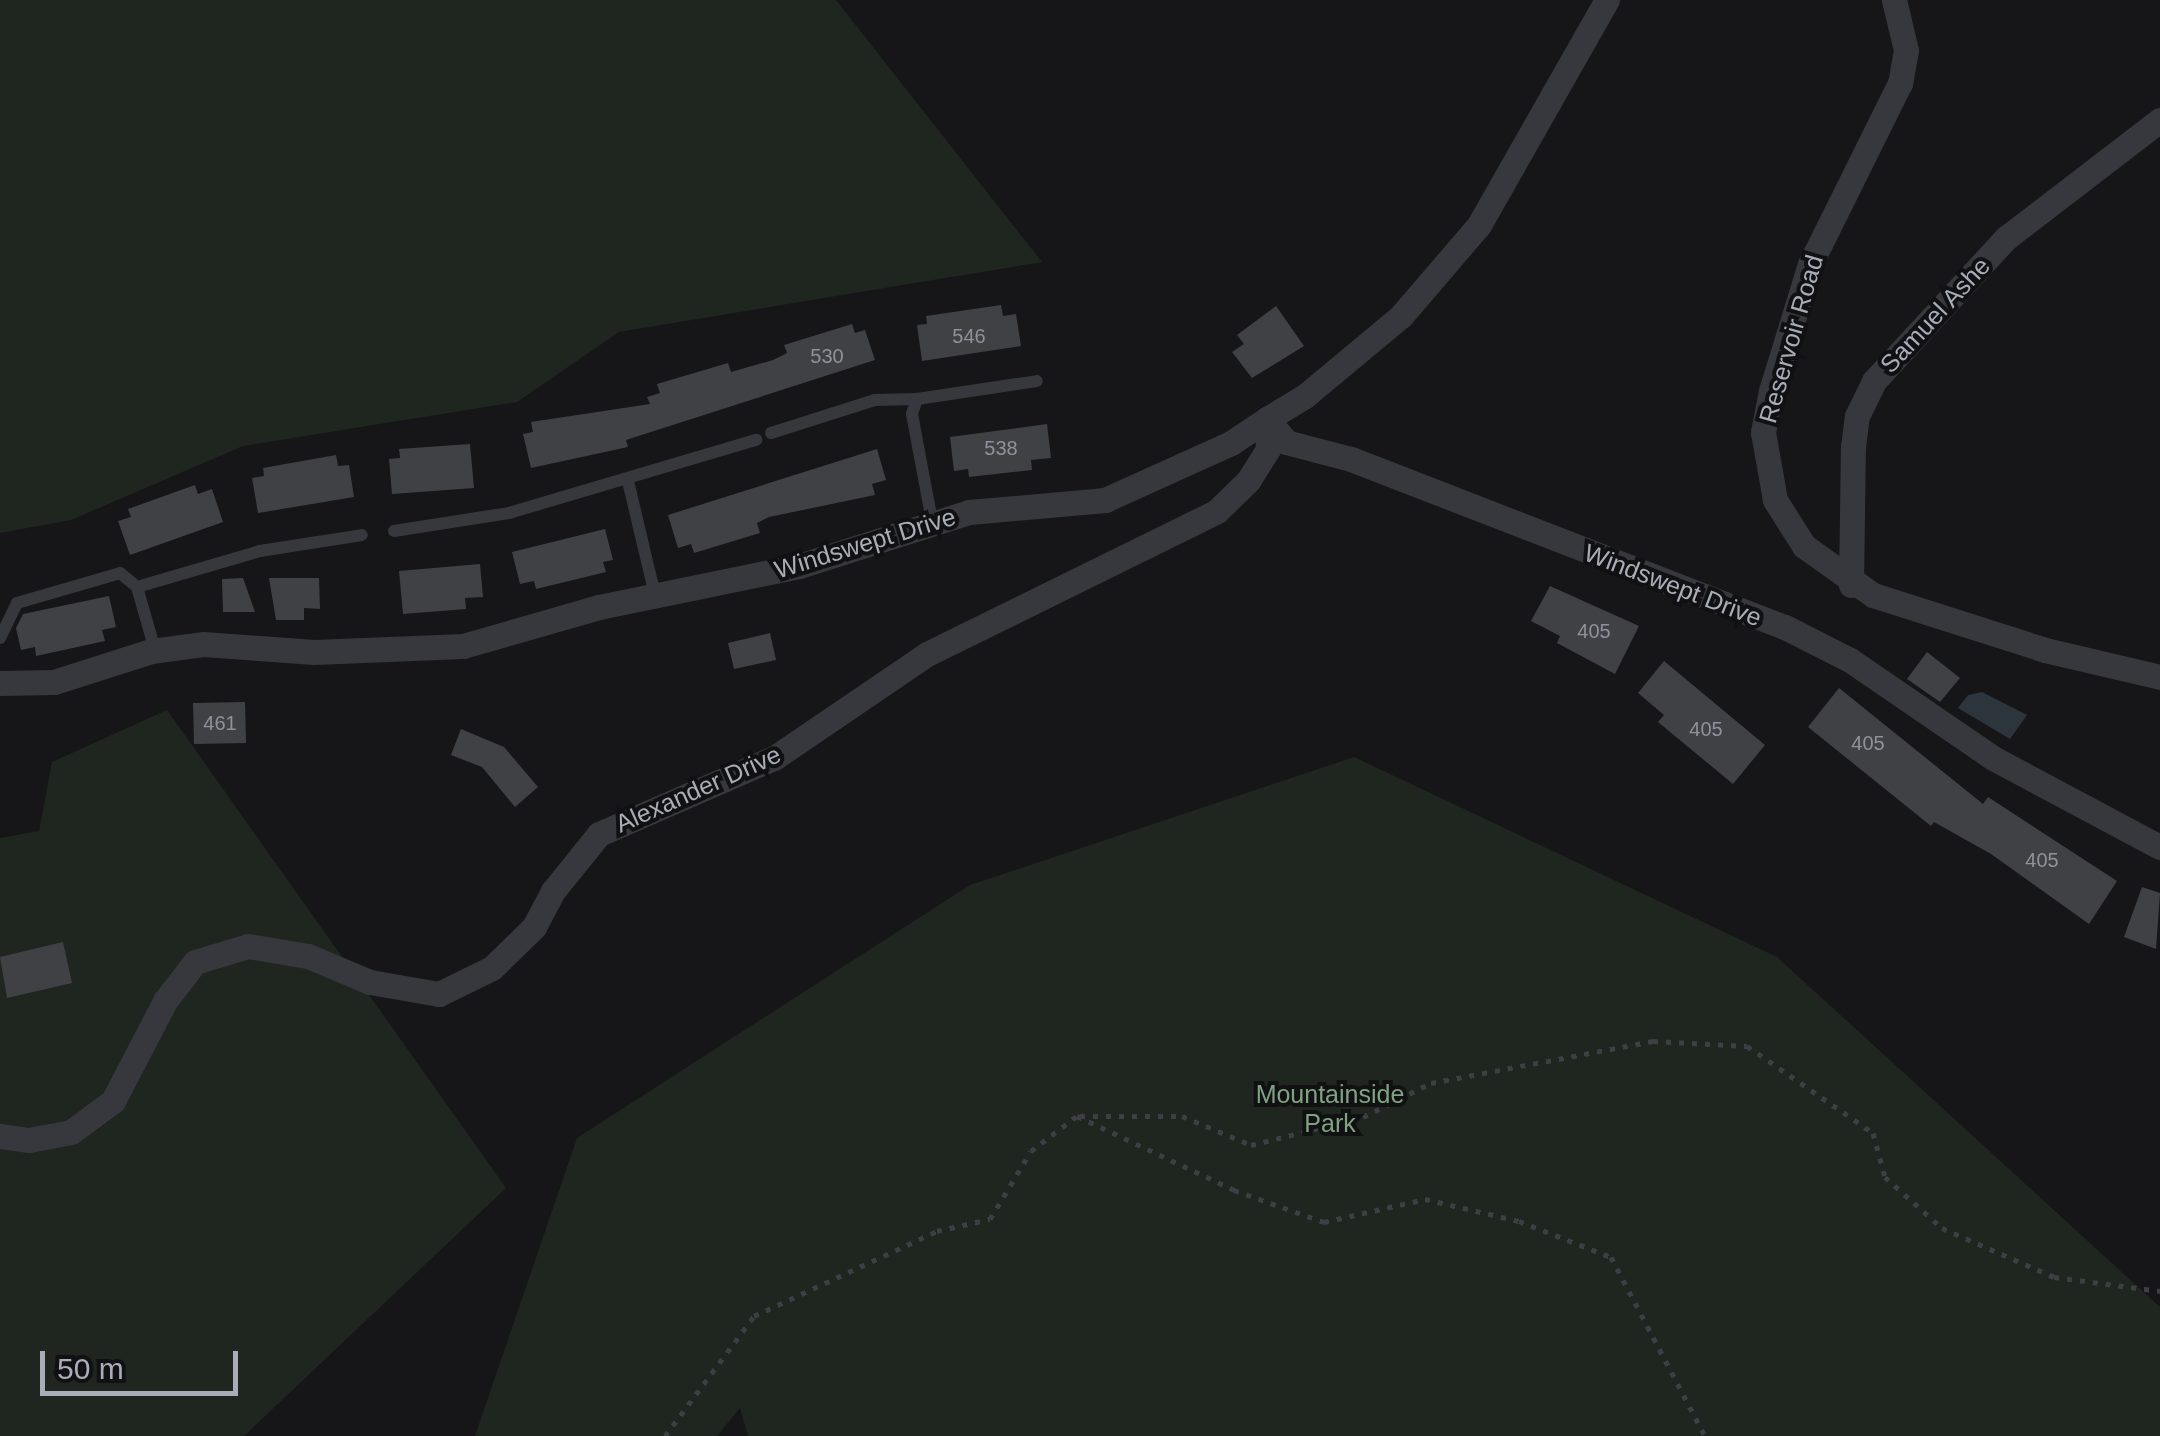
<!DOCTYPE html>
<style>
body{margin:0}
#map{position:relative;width:2160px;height:1436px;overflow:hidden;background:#161618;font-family:Helvetica,sans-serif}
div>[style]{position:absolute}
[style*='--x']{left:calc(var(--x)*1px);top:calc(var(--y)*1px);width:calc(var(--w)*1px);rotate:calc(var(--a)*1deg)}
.green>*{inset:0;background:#1e261f}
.water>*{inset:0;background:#2c353c}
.building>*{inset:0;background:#404145}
.path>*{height:5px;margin-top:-2.5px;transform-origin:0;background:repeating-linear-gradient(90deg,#3d3f44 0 5px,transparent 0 13px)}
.service>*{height:12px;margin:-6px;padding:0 6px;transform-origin:6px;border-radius:6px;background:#37383d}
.minor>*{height:25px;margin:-12.5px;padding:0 12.5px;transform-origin:12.5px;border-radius:12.5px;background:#37383d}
span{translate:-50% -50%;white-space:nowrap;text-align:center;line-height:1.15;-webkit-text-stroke:8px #111113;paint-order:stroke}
.number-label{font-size:20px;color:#8e929b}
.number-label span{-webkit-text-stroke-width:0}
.street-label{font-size:25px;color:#a8adb8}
.park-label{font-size:25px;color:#7fa381}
.scale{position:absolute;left:40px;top:1351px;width:198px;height:45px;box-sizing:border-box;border:5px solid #a8adb8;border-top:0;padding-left:12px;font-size:30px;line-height:35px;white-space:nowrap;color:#a8adb8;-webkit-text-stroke:8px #111113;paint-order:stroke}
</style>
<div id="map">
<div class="green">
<div style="clip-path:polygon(0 0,836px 0,1042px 262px,619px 332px,517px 402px,243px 446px,71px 520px,0 533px)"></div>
<div style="clip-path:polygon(167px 710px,506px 1188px,244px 1436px,0 1436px,0 838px,39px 831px,52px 762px)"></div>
<div style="clip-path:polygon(1354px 757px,1777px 957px,2160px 1307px,2160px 1436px,748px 1436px,740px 1408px,717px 1436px,475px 1436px,577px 1138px,970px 885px)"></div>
</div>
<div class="water">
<div style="clip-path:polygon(1982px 692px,2027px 715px,2010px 739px,1958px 708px,1968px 695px)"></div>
</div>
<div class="building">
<div style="clip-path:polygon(1001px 305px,1003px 316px,1016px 314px,1021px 346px,922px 361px,917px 325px,927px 324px,926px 316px)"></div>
<div style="clip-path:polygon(1276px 306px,1304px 346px,1252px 378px,1232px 352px,1244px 344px,1237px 335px)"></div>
<div style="clip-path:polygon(852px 324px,855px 333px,865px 330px,875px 360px,626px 440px,628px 447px,531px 468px,523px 434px,533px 432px,531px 422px,650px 404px,647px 397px,660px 393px,657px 384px,728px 363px,731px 372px,773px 360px,787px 353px,784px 345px)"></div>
<div style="clip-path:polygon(1047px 424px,1051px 458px,1031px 460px,1032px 470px,969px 477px,968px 469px,954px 471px,950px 437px)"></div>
<div style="clip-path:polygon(470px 444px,474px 488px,392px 494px,389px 459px,400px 458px,399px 449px)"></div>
<div style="clip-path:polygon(877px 449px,886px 480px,872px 484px,875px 495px,769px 517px,757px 523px,760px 533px,694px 553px,691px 544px,678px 548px,668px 515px)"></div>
<div style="clip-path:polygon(336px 455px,338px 466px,349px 465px,354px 497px,258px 513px,252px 478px,264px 476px,263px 468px)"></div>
<div style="clip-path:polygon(195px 485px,198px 494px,212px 489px,223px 522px,130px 555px,118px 521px,131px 517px,128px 509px)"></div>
<div style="clip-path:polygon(605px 529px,613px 560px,603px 562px,606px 572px,536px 589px,534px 581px,520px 584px,512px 552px)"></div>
<div style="clip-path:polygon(480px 564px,483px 597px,465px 598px,466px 609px,403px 614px,399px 571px)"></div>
<div style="clip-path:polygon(243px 578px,255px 612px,223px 612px,222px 579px)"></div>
<div style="clip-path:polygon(269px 578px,319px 578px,320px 609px,304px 608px,304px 620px,276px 620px)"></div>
<div style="clip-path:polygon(1550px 586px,1639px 626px,1615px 674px,1557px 643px,1560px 636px,1531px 621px)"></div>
<div style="clip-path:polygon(109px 596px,116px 627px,102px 630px,105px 641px,36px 656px,35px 647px,21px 650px,16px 628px,23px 614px)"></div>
<div style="clip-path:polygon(770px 633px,776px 660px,734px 669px,728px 643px)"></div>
<div style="clip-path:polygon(1927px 652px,1960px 678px,1940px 702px,1907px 679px)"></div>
<div style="clip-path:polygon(1664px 661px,1765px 745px,1733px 784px,1658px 722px,1664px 715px,1638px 693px)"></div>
<div style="clip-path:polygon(1839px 688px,1983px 804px,1988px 797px,2117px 881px,2089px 924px,1991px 854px,1934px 822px,1931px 826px,1808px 727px)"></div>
<div style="clip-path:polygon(245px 702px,246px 743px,194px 744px,193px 703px)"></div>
<div style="clip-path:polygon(461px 729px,504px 747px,538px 787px,515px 807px,482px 767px,451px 755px)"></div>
<div style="clip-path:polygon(2142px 887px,2160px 893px,2156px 949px,2124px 937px)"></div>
<div style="clip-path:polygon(63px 942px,72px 983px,7px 998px,0 957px)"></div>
</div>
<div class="path">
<div style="--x:1080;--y:1116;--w:102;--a:0"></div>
<div style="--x:1182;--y:1116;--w:75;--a:22.8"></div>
<div style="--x:1251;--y:1145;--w:115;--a:-14"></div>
<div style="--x:1363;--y:1117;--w:76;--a:-26.6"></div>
<div style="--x:1431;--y:1083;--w:226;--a:-10.7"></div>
<div style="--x:1653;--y:1041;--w:94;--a:3"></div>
<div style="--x:1747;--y:1046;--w:153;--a:34.6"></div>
<div style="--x:1873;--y:1133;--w:46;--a:74.7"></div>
<div style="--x:1885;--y:1177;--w:76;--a:41.8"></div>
<div style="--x:1942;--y:1228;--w:122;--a:23.6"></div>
<div style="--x:2054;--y:1277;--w:107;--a:7.5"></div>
<div style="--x:665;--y:1436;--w:149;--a:-53.4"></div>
<div style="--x:754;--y:1316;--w:202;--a:-24.9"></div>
<div style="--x:937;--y:1231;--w:54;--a:-12.8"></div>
<div style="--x:990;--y:1219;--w:79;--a:-58.9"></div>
<div style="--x:1031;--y:1151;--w:58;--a:-37.3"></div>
<div style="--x:1077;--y:1116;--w:174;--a:25.2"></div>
<div style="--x:1234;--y:1190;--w:96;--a:19.6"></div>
<div style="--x:1324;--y:1222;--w:104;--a:-12.8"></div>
<div style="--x:1425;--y:1199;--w:97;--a:13.2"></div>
<div style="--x:1519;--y:1221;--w:99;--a:21.4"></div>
<div style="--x:1611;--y:1257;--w:202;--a:62.3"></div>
</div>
<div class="service">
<div style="--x:771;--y:433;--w:109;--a:-17.6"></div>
<div style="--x:875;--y:400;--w:42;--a:-1.4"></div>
<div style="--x:628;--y:481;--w:117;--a:76.7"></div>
<div style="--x:932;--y:521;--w:109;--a:-100.6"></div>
<div style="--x:912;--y:414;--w:16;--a:-72"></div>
<div style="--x:917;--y:399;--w:121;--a:-8.5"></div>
<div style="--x:394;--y:531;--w:116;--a:-8.9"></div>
<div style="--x:509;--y:513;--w:258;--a:-16.5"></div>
<div style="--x:137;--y:587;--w:128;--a:-16.3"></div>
<div style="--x:260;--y:551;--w:103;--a:-8.9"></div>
<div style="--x:0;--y:638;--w:39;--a:-64"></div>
<div style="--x:17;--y:603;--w:107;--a:-16.2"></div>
<div style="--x:120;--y:573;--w:22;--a:39"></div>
<div style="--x:137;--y:587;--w:66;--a:74.1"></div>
</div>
<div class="minor">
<div style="--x:1894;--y:0;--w:51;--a:76.5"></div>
<div style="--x:1906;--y:50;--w:34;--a:100"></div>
<div style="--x:1900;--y:83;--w:202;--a:116.4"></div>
<div style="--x:1810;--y:264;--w:133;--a:107.1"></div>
<div style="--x:1771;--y:391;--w:42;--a:101"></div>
<div style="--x:1763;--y:432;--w:69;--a:80"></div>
<div style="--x:1775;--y:500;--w:54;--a:57.8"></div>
<div style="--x:1804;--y:546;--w:85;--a:35.4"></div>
<div style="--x:1873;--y:595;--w:181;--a:17.7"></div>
<div style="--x:2045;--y:650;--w:118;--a:13.2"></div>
<div style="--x:1851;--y:585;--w:138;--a:-89.2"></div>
<div style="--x:1853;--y:447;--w:31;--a:-83"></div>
<div style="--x:1857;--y:416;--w:39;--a:-64"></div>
<div style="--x:1874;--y:381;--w:195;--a:-47.3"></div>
<div style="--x:2006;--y:238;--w:194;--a:-37.5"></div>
<div style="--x:0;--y:683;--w:54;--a:-1.1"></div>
<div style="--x:54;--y:682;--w:102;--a:-17.7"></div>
<div style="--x:151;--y:651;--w:52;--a:-7.7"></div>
<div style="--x:203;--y:644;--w:111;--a:4.1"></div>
<div style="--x:314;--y:652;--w:149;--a:-2.3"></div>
<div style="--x:463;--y:646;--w:141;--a:-16"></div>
<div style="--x:599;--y:607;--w:204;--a:-11.6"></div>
<div style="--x:799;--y:566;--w:178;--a:-17.6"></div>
<div style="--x:969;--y:512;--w:137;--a:-5"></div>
<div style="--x:1105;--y:500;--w:138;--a:-24.3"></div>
<div style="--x:1231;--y:443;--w:43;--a:-33.7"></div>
<div style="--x:1267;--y:419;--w:30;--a:50"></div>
<div style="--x:1286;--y:442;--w:67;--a:14.7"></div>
<div style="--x:1351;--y:459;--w:465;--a:21.2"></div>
<div style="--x:1785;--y:627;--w:73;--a:26.9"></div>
<div style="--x:1850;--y:660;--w:173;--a:34.4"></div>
<div style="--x:1993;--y:758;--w:189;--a:28.1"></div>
<div style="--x:0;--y:1136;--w:29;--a:8"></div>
<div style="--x:29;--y:1140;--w:43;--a:-10.8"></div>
<div style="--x:71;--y:1132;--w:52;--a:-36.4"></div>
<div style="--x:113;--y:1101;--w:113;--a:-62.5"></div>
<div style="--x:165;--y:1001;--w:49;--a:-52.4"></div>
<div style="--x:195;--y:962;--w:55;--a:-16.8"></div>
<div style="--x:248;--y:946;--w:61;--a:9.5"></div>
<div style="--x:308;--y:956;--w:67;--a:22.8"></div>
<div style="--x:370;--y:982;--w:70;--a:9.9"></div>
<div style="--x:439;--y:994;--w:59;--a:-26.1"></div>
<div style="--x:492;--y:968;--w:59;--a:-44.3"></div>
<div style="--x:534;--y:927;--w:41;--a:-62.2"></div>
<div style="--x:553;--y:891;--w:73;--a:-51.1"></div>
<div style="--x:599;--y:834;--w:191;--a:-23.5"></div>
<div style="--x:774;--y:758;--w:185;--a:-34.2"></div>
<div style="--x:927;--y:654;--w:323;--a:-26.2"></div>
<div style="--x:1217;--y:511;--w:43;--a:-44.1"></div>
<div style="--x:1248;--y:481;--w:38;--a:-58"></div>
<div style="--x:1268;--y:449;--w:30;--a:-92"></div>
<div style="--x:1267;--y:419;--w:44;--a:-31.2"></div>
<div style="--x:1305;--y:396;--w:125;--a:-39.8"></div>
<div style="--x:1401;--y:316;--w:120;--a:-49.4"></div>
<div style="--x:1479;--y:225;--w:259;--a:-60.4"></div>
</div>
<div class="number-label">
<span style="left:969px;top:336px">546</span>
<span style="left:827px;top:356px">530</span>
<span style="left:1001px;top:448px">538</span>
<span style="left:1594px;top:631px">405</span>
<span style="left:220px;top:723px">461</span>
<span style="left:1706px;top:729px">405</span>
<span style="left:1868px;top:743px">405</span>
<span style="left:2042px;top:860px">405</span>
</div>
<div class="street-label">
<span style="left:1935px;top:315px;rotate:-47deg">Samuel Ashe</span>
<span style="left:1791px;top:339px;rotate:-74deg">Reservoir Road</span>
<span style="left:865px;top:543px;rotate:-17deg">Windswept Drive</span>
<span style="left:1673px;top:585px;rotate:21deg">Windswept Drive</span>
<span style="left:698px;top:789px;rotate:-24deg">Alexander Drive</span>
</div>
<div class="park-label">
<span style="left:1330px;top:1109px">Mountainside<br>Park</span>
</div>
<div class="scale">50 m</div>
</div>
